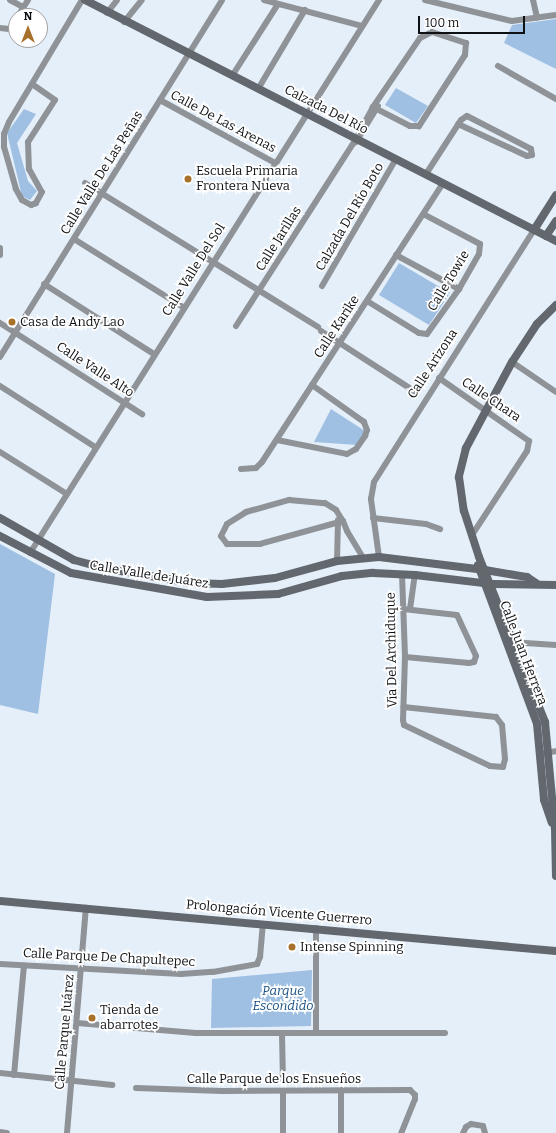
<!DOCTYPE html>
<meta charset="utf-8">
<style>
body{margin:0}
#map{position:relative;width:556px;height:1133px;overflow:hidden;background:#e5eff9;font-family:Bitter,serif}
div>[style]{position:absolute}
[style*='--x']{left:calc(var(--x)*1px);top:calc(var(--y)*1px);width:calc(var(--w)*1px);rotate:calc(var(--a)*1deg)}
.green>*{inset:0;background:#9fc0e3}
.street>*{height:6px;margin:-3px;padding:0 3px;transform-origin:3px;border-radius:3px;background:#8f9397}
.secondary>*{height:8px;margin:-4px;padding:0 4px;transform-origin:4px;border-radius:4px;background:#62686d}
.dots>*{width:11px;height:11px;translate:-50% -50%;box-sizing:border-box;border:2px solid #fff;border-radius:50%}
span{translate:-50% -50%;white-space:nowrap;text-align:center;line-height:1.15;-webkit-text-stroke:3.5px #fff;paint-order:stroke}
.street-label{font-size:13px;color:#0e1114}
.poi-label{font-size:13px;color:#0e1114}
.left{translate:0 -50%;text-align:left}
.park-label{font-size:13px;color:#1d5385;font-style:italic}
.north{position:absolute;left:8px;top:8px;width:40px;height:40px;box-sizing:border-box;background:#fff;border:1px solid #9fa0a1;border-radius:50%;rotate:0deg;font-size:11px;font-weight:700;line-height:16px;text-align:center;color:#0e1114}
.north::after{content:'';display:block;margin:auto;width:14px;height:18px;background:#a7712b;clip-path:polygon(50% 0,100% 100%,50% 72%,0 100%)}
.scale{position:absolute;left:418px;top:16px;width:107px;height:18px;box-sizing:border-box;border:2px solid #0e1114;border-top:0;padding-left:5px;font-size:12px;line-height:14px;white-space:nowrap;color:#0e1114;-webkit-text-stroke:3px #fff;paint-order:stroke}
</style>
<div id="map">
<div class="green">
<div style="clip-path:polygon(556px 19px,556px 69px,504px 43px,512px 25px)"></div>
<div style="clip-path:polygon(396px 88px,428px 106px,416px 123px,385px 105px)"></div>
<div style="clip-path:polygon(24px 109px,36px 114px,17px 143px,28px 181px,37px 191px,30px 200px,22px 196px,7px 133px)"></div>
<div style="clip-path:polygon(399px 263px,450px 293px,429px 325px,379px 295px)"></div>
<div style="clip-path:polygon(331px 409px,365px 431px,357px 445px,314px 442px)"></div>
<div style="clip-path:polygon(0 544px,55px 574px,38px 714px,0 705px)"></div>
<div style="clip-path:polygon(312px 970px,311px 1026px,211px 1028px,212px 979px)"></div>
</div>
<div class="street">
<div style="--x:10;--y:0;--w:15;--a:28"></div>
<div style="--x:264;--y:0;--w:101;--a:14.9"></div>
<div style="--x:425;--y:0;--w:89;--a:13.6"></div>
<div style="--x:512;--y:21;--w:44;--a:-7.8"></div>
<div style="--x:533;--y:0;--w:18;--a:77"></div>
<div style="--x:107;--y:13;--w:16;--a:-52"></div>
<div style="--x:18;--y:16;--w:19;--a:-58"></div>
<div style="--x:124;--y:22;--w:28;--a:-51"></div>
<div style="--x:0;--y:28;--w:9;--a:6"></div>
<div style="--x:9;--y:29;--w:11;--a:-52"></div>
<div style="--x:498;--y:66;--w:67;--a:29.6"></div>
<div style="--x:232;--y:76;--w:85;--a:-57.4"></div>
<div style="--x:32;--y:84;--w:28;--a:35"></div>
<div style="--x:55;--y:100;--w:50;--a:122.7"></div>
<div style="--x:28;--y:142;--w:27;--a:88"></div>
<div style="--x:29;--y:169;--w:26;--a:61"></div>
<div style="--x:42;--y:192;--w:13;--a:119"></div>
<div style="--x:36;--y:203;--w:5;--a:158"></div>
<div style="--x:31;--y:205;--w:10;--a:-151"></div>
<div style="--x:22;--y:200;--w:13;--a:-119"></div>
<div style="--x:16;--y:189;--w:44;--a:-105.9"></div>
<div style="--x:4;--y:147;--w:13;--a:-90"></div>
<div style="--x:4;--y:134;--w:13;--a:-67"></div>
<div style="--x:9;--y:122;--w:142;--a:-59.1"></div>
<div style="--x:258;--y:89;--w:92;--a:-59.3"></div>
<div style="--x:160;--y:100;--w:131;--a:28.7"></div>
<div style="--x:356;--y:142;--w:42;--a:-58.6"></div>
<div style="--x:426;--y:174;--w:64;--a:-57.1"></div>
<div style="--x:461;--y:120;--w:7;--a:-34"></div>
<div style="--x:467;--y:116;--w:72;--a:27.3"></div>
<div style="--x:531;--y:149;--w:6;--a:81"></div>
<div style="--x:532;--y:155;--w:5;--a:169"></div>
<div style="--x:527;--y:156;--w:76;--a:-155.1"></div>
<div style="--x:85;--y:183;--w:274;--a:31.7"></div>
<div style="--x:74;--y:239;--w:128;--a:32"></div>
<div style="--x:0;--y:248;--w:7;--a:90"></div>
<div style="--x:396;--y:255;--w:72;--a:28.4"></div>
<div style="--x:44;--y:284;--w:130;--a:32.5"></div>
<div style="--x:322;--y:286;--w:147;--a:-59.8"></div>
<div style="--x:367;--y:301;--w:61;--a:31.6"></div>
<div style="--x:419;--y:333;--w:8;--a:7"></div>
<div style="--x:427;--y:334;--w:55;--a:-54.6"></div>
<div style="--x:459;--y:289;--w:40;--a:-60.3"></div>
<div style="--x:479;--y:254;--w:10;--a:-84"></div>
<div style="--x:480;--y:244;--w:64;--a:-152.2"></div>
<div style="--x:0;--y:323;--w:169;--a:32.7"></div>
<div style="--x:236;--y:326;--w:216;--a:-57.3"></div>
<div style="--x:353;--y:144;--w:42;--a:-61.6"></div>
<div style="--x:373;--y:107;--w:83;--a:-55.7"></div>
<div style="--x:420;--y:38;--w:13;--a:-27"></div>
<div style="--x:432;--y:32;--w:36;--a:18"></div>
<div style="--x:466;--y:43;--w:12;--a:95"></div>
<div style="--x:465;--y:55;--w:85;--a:122.9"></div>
<div style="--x:419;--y:126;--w:9;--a:180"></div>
<div style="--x:410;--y:126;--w:42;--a:-152.8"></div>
<div style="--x:321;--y:331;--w:111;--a:32.8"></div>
<div style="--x:0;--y:357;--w:420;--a:-58.1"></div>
<div style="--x:512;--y:362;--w:53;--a:34.3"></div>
<div style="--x:439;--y:378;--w:110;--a:35"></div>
<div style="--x:529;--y:441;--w:10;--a:101"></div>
<div style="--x:527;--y:451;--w:100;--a:123.2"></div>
<div style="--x:0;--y:386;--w:113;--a:32.7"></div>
<div style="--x:277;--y:440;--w:71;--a:11.3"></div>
<div style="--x:347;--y:454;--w:10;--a:-29"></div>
<div style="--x:356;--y:449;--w:16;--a:-55"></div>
<div style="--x:365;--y:436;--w:6;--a:-72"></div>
<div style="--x:367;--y:430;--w:9;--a:-111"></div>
<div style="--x:364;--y:422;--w:64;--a:-144.6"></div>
<div style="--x:0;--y:452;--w:79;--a:32.1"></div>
<div style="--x:241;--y:469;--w:15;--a:-4"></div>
<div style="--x:256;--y:468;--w:8;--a:-45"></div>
<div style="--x:262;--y:462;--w:333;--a:-57"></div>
<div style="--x:373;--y:518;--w:53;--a:6.5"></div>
<div style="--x:426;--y:524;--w:15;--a:20"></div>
<div style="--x:343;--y:521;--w:86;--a:164.5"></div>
<div style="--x:260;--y:544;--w:33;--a:180"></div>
<div style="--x:227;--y:544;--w:10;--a:-127"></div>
<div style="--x:221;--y:536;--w:13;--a:-63"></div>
<div style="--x:227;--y:524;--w:22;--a:-32"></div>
<div style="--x:246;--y:512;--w:45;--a:-15.6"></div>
<div style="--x:289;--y:500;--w:36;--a:5"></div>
<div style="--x:325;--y:503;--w:13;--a:32"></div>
<div style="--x:336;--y:510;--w:13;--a:58"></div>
<div style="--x:343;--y:521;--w:11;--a:68"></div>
<div style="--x:347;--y:531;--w:31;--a:59"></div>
<div style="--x:30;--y:553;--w:654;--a:-57.74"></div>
<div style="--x:379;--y:557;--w:59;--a:-97.9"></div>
<div style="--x:371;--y:499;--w:17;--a:-80"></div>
<div style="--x:374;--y:482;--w:299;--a:-57.6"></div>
<div style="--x:337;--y:561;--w:41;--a:-88.6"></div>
<div style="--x:402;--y:574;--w:83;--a:87.9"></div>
<div style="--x:405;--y:657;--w:63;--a:91.8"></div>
<div style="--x:403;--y:720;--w:5;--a:79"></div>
<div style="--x:404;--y:725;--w:95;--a:25.5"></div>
<div style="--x:490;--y:766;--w:13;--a:4"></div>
<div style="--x:503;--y:767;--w:8;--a:-76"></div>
<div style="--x:505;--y:759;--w:34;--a:-95"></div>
<div style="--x:502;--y:725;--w:10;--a:-127"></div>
<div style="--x:496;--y:717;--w:93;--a:-173.8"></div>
<div style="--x:403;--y:609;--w:54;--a:6.3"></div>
<div style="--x:457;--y:615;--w:45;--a:65.1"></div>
<div style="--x:476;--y:656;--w:6;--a:108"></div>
<div style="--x:474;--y:662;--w:5;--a:169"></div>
<div style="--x:469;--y:663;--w:64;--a:-174.6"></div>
<div style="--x:410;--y:609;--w:34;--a:-82"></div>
<div style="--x:510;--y:642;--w:46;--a:3.7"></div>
<div style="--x:544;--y:753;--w:12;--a:-9"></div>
<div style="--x:316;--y:928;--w:104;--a:90"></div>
<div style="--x:0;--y:964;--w:181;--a:3.2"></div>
<div style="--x:181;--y:974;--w:32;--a:-4"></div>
<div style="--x:213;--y:972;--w:45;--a:-10.3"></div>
<div style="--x:257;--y:964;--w:8;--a:-67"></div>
<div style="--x:260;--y:957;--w:33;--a:-85"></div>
<div style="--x:77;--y:1023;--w:119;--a:4.8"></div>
<div style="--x:196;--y:1033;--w:249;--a:0"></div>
<div style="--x:282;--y:1034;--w:46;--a:88.8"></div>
<div style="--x:0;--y:1073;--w:113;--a:6.1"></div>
<div style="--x:14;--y:1075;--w:110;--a:-84.8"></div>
<div style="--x:136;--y:1088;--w:86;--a:2"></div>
<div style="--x:222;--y:1091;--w:188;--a:-0.3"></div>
<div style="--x:410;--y:1090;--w:7;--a:45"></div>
<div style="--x:415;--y:1095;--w:4;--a:90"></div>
<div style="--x:415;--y:1099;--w:37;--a:112"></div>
<div style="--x:283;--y:1092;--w:41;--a:90"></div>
<div style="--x:0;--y:1132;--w:7;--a:8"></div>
<div style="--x:67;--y:1133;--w:226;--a:-85.2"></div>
<div style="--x:341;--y:1133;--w:43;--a:-90"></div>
<div style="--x:463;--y:1133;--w:7;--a:-63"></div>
<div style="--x:466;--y:1127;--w:6;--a:-31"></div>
<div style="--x:471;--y:1124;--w:12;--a:9"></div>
<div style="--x:483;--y:1126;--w:7;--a:74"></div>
</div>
<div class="secondary">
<div style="--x:85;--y:0;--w:529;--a:27.1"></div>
<div style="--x:534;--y:230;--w:41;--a:-57.8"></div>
<div style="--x:546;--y:236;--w:18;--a:-56"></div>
<div style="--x:556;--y:305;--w:27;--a:135"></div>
<div style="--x:537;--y:324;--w:45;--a:123.3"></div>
<div style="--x:512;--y:362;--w:98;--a:118.1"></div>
<div style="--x:466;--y:448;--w:30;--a:104"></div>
<div style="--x:459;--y:477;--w:34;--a:82"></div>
<div style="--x:464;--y:511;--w:48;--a:71.9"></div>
<div style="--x:479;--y:557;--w:178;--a:68.2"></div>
<div style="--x:545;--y:722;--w:107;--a:84.7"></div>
<div style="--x:555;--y:829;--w:47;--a:88.8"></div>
<div style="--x:0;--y:518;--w:85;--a:29.6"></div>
<div style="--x:74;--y:560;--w:30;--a:15"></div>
<div style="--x:103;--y:568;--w:90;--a:9.6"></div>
<div style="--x:192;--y:583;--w:30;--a:2"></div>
<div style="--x:222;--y:584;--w:53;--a:-6.5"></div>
<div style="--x:275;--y:578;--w:64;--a:-15.3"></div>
<div style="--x:337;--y:561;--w:42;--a:-5.4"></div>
<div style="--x:379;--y:557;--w:107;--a:7"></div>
<div style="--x:485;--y:570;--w:43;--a:9.5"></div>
<div style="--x:527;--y:577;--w:11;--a:34"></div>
<div style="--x:0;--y:536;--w:80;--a:27.5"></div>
<div style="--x:71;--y:573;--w:138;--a:10"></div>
<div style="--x:207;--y:597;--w:71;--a:-2.4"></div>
<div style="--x:278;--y:594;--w:66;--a:-15.7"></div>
<div style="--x:342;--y:576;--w:31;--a:-6"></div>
<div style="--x:373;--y:573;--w:42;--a:2.7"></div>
<div style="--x:415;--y:575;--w:78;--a:6.7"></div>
<div style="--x:492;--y:584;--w:64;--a:0.9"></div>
<div style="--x:478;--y:565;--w:170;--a:69.6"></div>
<div style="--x:537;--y:724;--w:76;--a:84.7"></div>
<div style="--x:544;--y:800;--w:24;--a:71"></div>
<div style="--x:0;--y:901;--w:558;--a:5.14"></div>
</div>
<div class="dots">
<div style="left:188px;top:179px;background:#a7712b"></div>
<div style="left:12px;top:322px;background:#a7712b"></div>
<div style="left:292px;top:947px;background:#a7712b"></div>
<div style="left:92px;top:1018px;background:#a7712b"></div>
</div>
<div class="street-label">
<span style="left:326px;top:110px;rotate:27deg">Calzada Del Río</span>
<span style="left:223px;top:122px;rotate:28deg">Calle De Las Arenas</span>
<span style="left:102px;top:173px;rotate:-58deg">Calle Valle De Las Peñas</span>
<span style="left:350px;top:217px;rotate:-60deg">Calzada Del Río Boto</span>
<span style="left:279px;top:239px;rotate:-58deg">Calle Jarillas</span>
<span style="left:194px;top:270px;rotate:-58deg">Calle Valle Del Sol</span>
<span style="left:449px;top:281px;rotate:-59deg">Calle Towie</span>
<span style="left:337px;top:327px;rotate:-57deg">Calle Karike</span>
<span style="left:433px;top:364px;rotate:-57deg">Calle Arizona</span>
<span style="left:95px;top:370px;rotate:33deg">Calle Valle Alto</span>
<span style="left:491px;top:400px;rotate:34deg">Calle Chara</span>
<span style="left:149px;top:575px;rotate:9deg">Calle Valle de Juárez</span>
<span style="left:392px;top:650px;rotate:-91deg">Via Del Archiduque</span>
<span style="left:523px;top:653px;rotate:69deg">Calle Juan Herrera</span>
<span style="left:279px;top:913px;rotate:5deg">Prolongación Vicente Guerrero</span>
<span style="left:109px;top:958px;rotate:3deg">Calle Parque De Chapultepec</span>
<span style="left:65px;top:1032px;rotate:-85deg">Calle Parque Juárez</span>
<span style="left:274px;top:1079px">Calle Parque de los Ensueños</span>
</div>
<div class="poi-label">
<span class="left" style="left:196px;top:179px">Escuela Primaria<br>Frontera Nueva</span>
<span class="left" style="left:20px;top:322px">Casa de Andy Lao</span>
<span class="left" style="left:300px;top:947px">Intense Spinning</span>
<span class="left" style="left:100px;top:1018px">Tienda de<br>abarrotes</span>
</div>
<div class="park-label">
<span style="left:283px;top:999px">Parque<br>Escondido</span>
</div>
<div class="north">N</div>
<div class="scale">100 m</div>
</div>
